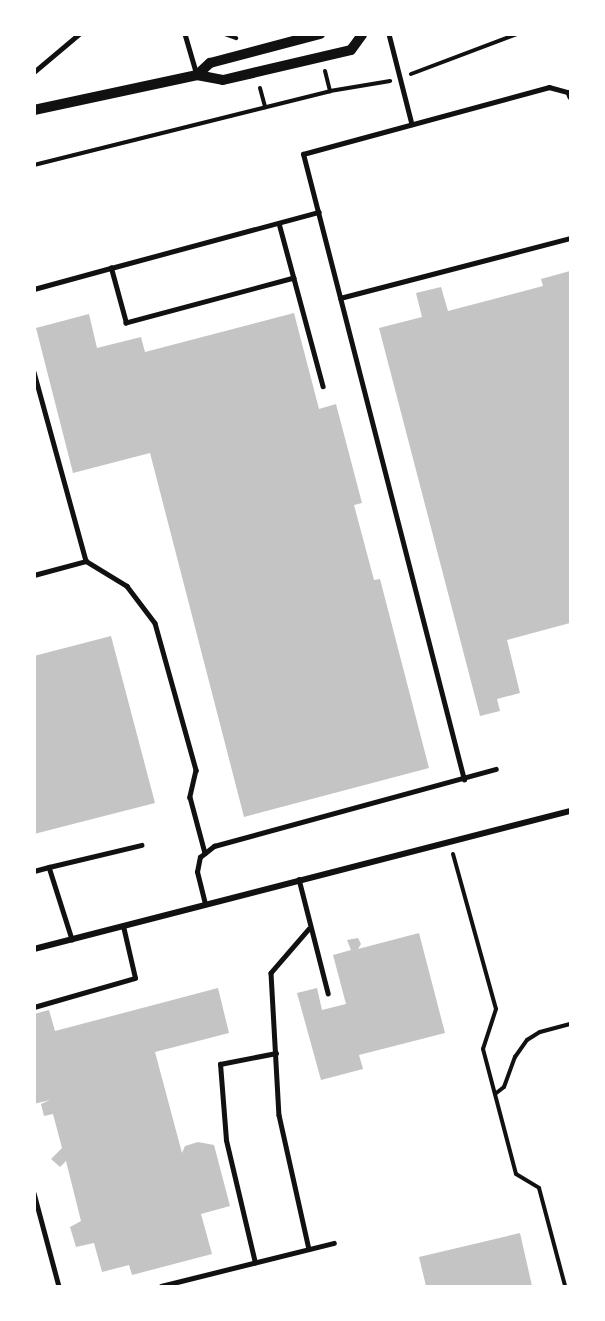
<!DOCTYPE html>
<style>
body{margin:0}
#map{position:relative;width:605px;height:1321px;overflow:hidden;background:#fff;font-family:"Roboto Serif",serif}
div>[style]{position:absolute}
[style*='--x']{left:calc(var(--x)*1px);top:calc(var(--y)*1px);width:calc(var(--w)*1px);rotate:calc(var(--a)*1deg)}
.building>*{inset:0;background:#c4c4c4}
.path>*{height:4px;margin:-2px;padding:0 2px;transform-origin:2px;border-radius:2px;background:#111}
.service>*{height:4.5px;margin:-2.25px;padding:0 2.25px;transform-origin:2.25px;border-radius:2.25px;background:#111}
.minor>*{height:6px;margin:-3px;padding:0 3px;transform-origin:3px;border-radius:3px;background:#111}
.tertiary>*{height:10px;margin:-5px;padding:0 5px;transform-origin:5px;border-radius:5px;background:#111}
span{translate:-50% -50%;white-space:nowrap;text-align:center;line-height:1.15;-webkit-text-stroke:6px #fff;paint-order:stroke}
.frame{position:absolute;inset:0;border:36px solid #fff;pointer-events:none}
</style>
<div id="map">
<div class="building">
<div style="clip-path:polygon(570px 271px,570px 623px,507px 640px,520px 693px,497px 699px,500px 711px,480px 716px,379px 328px,422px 317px,416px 293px,441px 287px,448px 311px,543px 286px,541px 279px)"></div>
<div style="clip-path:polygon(294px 313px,319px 409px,336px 404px,362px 503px,354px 505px,374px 580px,380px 579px,429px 768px,244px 817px,150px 453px,73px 473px,36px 328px,89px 314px,97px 348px,141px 337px,145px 352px)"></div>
<div style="clip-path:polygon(111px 636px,155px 803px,34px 834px,34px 656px)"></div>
<div style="clip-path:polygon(419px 933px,445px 1033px,359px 1055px,363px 1069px,321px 1080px,297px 993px,317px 988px,322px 1010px,346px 1004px,333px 955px,351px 950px,347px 940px,358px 938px,361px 944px,358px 949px)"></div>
<div style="clip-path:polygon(218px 988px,229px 1033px,155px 1052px,182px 1153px,185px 1146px,198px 1142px,214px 1145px,230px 1206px,201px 1214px,212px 1254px,132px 1275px,129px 1265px,102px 1272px,94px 1243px,76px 1247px,70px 1227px,81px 1221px,66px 1161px,60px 1167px,51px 1159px,62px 1148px,53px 1114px,44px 1116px,41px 1104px,50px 1100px,34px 1104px,34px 1014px,49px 1010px,55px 1031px)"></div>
<div style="clip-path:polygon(520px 1233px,532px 1286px,426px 1286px,419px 1257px)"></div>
</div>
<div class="path">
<div style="--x:225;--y:34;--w:12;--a:20"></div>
<div style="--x:325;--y:71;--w:21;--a:76"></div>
<div style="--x:411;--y:74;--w:113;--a:-20.7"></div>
<div style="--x:260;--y:88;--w:20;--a:75"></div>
<div style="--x:34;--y:165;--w:305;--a:-14"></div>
<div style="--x:330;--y:91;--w:61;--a:-9.5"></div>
<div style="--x:453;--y:854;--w:161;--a:74.5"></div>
<div style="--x:496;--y:1009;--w:42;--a:108"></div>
<div style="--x:483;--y:1049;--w:129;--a:75.2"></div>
<div style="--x:516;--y:1174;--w:27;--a:31"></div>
<div style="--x:539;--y:1188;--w:101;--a:75.1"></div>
<div style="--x:495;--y:1094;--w:11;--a:-38"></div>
<div style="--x:504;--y:1087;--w:32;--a:-70"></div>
<div style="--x:515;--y:1057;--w:21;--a:-55"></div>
<div style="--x:527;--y:1040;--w:15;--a:-32"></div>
<div style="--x:540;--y:1032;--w:31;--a:-15"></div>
</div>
<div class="service">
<div style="--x:185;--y:34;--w:43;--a:73.7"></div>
<div style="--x:389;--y:34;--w:93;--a:75.7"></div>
<div style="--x:34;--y:72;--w:59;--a:-40.2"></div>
<div style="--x:279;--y:223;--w:169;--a:74.9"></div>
<div style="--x:294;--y:278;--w:174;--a:165"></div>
<div style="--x:126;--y:323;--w:57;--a:-105.3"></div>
<div style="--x:111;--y:268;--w:215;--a:-15.1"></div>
<div style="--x:34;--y:289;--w:80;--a:-15.3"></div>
<div style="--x:340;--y:298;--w:238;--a:-14.6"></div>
<div style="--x:34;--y:372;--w:196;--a:74.6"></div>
<div style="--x:34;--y:575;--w:54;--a:-15.1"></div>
<div style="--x:86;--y:561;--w:48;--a:31.4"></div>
<div style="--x:127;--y:586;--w:46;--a:52.9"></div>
<div style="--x:155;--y:623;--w:153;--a:74.4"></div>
<div style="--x:196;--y:770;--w:28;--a:103"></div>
<div style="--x:190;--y:797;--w:58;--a:75"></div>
<div style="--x:464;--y:780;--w:646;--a:-104.42"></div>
<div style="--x:303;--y:154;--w:255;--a:-15.2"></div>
<div style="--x:549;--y:87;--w:20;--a:15"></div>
<div style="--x:568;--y:92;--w:5;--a:68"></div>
<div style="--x:49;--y:867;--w:95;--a:-13.4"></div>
<div style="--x:34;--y:871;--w:16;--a:-15"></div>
<div style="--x:49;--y:867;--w:76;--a:72.3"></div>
<div style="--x:299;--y:879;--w:118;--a:75.7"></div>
<div style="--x:205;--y:904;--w:33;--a:-104"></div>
<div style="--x:197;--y:872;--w:15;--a:-79"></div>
<div style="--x:200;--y:857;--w:18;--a:-38"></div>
<div style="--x:214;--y:846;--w:292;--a:-15.3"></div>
<div style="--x:309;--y:929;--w:58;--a:130.8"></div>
<div style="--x:271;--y:973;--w:142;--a:86.8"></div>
<div style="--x:279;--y:1115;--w:137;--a:77.4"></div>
<div style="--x:34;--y:1007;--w:105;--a:-16"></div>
<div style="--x:135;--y:978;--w:53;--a:-103"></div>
<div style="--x:34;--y:1193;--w:96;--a:75"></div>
<div style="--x:255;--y:1263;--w:126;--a:-103.3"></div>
<div style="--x:226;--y:1140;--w:76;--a:-94.5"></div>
<div style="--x:220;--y:1064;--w:57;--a:-11.1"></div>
<div style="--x:161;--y:1286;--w:178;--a:-14"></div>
</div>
<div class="minor">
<div style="--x:34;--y:949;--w:553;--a:-14.44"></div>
</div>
<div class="tertiary">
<div style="--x:197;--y:75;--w:26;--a:11"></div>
<div style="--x:223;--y:80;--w:131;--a:-13.2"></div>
<div style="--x:351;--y:50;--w:19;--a:-54"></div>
<div style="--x:34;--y:110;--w:167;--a:-12.1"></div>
<div style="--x:197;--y:75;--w:18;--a:-43"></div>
<div style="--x:210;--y:63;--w:114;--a:-14.8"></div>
</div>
<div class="frame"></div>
</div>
